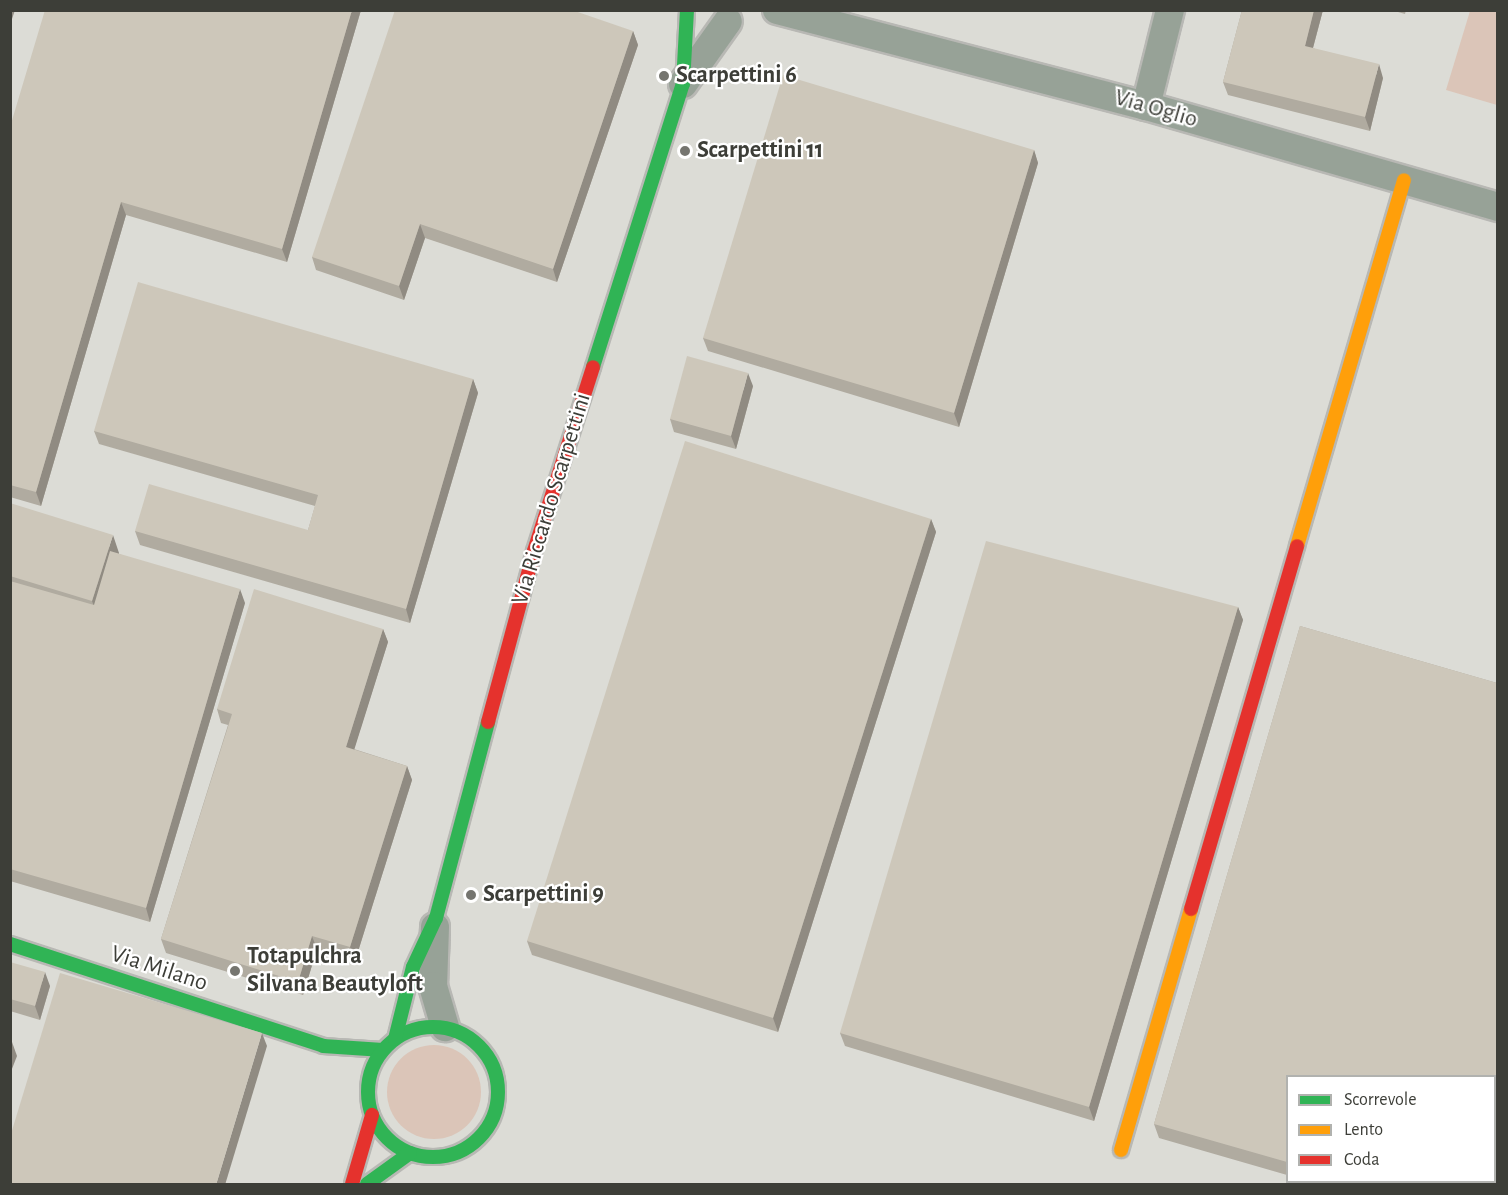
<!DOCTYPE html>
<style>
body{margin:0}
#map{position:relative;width:1508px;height:1195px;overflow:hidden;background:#dcdcd6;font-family:"Alegreya Sans",sans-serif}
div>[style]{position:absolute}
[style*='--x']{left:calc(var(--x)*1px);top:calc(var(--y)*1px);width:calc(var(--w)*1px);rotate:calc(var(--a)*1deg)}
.green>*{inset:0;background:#dbc5b8}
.round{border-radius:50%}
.roads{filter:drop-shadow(2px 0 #b8b8b4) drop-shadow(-2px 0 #b8b8b4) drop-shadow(0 2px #b8b8b4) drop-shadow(0 -2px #b8b8b4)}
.street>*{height:28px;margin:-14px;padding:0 14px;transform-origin:14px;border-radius:14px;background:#97a297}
.fast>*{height:14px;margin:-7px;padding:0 7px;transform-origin:7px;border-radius:7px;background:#30b455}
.fast>.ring{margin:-7px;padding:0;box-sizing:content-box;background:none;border:14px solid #30b455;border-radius:50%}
.slow>*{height:14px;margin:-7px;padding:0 7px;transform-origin:7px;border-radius:7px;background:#ff9f0a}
.jam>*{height:14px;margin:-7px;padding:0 7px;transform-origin:7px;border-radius:7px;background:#e5322d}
.wall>*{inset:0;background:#b0aba0}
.shaded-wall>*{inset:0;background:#908b82}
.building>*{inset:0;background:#cdc7ba}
.dots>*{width:16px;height:16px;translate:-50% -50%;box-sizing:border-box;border:3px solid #fff;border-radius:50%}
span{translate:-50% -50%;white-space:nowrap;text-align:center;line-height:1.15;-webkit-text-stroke:4.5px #fff;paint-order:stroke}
.poi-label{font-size:24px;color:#3d3e38;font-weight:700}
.left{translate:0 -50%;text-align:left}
.street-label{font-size:24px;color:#3d3e38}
.frame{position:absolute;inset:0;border:12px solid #3d3e38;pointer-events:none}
.legend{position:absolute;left:1286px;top:1075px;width:210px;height:108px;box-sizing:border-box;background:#fff;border:2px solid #b1b2af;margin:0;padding:8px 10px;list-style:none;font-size:18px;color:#3d3e38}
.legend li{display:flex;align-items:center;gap:12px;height:30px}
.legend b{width:30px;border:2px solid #b1b2af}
</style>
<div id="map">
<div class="green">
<div style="clip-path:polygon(1470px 11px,1497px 11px,1497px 105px,1446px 90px)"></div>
<div class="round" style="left:387px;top:1045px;width:94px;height:94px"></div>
</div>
<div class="roads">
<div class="street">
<div style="--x:777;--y:10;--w:381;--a:14.6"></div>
<div style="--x:1146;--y:106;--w:366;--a:16"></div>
<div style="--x:683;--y:84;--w:77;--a:-54.5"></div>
<div style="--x:1146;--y:106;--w:99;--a:-76"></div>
<div style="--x:435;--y:927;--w:59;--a:91.9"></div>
<div style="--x:433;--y:986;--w:43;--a:73.7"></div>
</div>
<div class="fast">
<div style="--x:593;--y:367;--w:297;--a:-72.4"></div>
<div style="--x:683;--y:84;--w:74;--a:-86.9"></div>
<div style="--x:10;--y:944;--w:329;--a:18"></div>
<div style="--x:323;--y:1046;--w:60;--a:3.8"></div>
<div class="ring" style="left:368px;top:1027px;width:116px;height:116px"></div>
<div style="--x:395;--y:1039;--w:74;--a:-76"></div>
<div style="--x:413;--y:967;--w:54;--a:-64.9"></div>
<div style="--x:436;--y:918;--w:203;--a:-75.1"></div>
<div style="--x:367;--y:1184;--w:53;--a:-35.8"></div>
</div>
<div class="slow">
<div style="--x:1297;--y:546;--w:381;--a:-73.7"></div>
<div style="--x:1121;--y:1150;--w:251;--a:-73.8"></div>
</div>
<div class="jam">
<div style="--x:488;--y:722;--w:177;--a:-74.9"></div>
<div style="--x:534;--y:551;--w:193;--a:-72.2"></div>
<div style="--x:1191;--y:909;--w:378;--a:-73.7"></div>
<div style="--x:352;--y:1184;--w:72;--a:-73.8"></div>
</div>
</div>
<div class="wall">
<div style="clip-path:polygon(361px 10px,287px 262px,126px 215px,41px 506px,10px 497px,10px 127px)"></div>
<div style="clip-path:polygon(1242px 10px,1323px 10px,1313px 48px,1383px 78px,1370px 131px,1228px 95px,1223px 82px)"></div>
<div style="clip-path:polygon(1391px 10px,1406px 10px,1405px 14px)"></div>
<div style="clip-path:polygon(633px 31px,638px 45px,557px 282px,425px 238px,404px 300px,316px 270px,312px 257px)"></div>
<div style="clip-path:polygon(1034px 150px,1038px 163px,959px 427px,708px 351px,703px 338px)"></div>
<div style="clip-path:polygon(473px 379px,478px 393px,410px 623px,140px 545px,135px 531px,308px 530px,315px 506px,99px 444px,94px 431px)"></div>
<div style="clip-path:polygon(753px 386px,736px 449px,674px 432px,670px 419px)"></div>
<div style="clip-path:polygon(10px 503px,119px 553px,119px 554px,245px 603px,150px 922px,10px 881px)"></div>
<div style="clip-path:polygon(931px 519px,936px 532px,778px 1032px,532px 955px,527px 941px)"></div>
<div style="clip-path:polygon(1238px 607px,1243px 620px,1094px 1121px,845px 1046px,840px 1033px)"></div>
<div style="clip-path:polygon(1300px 626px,1497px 683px,1497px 1185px,1322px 1185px,1311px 1182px,1494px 1182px,1494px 1077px,1287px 1077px,1287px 1175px,1159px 1138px,1154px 1124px)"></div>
<div style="clip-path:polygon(383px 629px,388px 642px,354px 749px,407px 766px,412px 780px,355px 961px,317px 949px,303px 995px,166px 953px,161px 939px,228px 725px,221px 723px,217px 709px)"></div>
<div style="clip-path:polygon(10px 962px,50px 986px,40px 1020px,10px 1011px)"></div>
</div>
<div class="shaded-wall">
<div style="clip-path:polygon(10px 10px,15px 10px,10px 25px)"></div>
<div style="clip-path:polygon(352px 10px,361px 10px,287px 262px,282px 249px)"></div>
<div style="clip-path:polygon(1314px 10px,1323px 10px,1310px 59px,1305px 46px)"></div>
<div style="clip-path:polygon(633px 31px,638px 45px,557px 282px,553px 269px)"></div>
<div style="clip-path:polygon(1379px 64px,1383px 78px,1370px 131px,1365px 117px)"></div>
<div style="clip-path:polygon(1034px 150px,1038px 163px,959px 427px,954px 413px)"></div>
<div style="clip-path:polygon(121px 202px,126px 215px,41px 506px,36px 492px)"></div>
<div style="clip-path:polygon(420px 224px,425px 238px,404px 300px,399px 286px)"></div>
<div style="clip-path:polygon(748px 373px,753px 386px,736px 449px,731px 436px)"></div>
<div style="clip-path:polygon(473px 379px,478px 393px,410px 623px,406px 609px)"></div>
<div style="clip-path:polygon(931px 519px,936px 532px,778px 1032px,773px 1018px)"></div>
<div style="clip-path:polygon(113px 535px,119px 553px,99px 619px,92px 601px)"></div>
<div style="clip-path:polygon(240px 589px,245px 603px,150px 922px,146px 908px)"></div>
<div style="clip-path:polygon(1238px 607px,1243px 620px,1094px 1121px,1089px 1107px)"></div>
<div style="clip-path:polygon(383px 629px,388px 642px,351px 760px,346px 747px)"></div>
<div style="clip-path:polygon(407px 766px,412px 780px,355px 961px,350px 947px)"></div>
<div style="clip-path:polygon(312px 936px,317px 949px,303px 995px,298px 982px)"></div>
<div style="clip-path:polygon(45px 972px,50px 986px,40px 1020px,35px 1006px)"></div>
<div style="clip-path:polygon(262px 1033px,267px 1046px,225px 1185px,216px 1185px)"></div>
<div style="clip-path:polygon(12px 1042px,17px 1056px,10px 1074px,10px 1046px)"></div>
</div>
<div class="building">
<div style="clip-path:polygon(45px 10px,352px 10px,282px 249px,121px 202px,36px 492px,10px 485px,10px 127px)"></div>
<div style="clip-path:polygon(395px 10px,572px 10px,633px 31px,553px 269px,420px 224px,399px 286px,312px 257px)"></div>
<div style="clip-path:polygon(1242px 10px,1314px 10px,1305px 46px,1379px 64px,1365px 117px,1223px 82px)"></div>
<div style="clip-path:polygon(783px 75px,1034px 150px,954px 413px,703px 338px)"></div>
<div style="clip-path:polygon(138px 282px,473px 379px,406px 609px,135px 531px,149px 484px,308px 530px,318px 495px,94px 431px)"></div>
<div style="clip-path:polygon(687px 356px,748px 373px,731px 436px,670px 419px)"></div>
<div style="clip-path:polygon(685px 441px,931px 519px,773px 1018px,527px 941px)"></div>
<div style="clip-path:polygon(10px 503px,113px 535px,92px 601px,10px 576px)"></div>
<div style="clip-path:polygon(986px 541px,1238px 607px,1089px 1107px,840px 1033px)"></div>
<div style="clip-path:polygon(110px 551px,240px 589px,146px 908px,10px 869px,10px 581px,94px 605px)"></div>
<div style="clip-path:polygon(254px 589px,383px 629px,346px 747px,407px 766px,350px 947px,312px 936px,298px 982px,161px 939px,232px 714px,217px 709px)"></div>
<div style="clip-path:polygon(1300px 626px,1497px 683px,1497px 1185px,1364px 1185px,1353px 1182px,1494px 1182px,1494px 1077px,1287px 1077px,1287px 1162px,1154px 1124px)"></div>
<div style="clip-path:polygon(10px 962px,45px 972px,35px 1006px,10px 999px)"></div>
<div style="clip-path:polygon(60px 973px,262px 1033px,216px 1185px,10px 1185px,10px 1137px)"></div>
</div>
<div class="dots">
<div style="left:664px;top:76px;background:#75756f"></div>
<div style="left:685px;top:151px;background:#75756f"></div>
<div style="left:471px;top:895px;background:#75756f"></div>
<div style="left:235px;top:971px;background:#75756f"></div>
</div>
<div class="poi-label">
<span class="left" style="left:676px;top:76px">Scarpettini 6</span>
<span class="left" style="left:697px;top:151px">Scarpettini 11</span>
<span class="left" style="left:483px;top:895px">Scarpettini 9</span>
<span class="left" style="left:247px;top:971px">Totapulchra<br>Silvana Beautyloft</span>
</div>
<div class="street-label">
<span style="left:1156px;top:109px;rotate:16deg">Via Oglio</span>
<span style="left:552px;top:499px;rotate:-73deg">Via Riccardo Scarpettini</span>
<span style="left:159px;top:969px;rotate:18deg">Via Milano</span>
</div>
<div class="frame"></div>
<ul class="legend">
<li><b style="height:8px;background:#30b455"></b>Scorrevole</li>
<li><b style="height:8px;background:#ff9f0a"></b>Lento</li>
<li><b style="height:8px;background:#e5322d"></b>Coda</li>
</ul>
</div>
